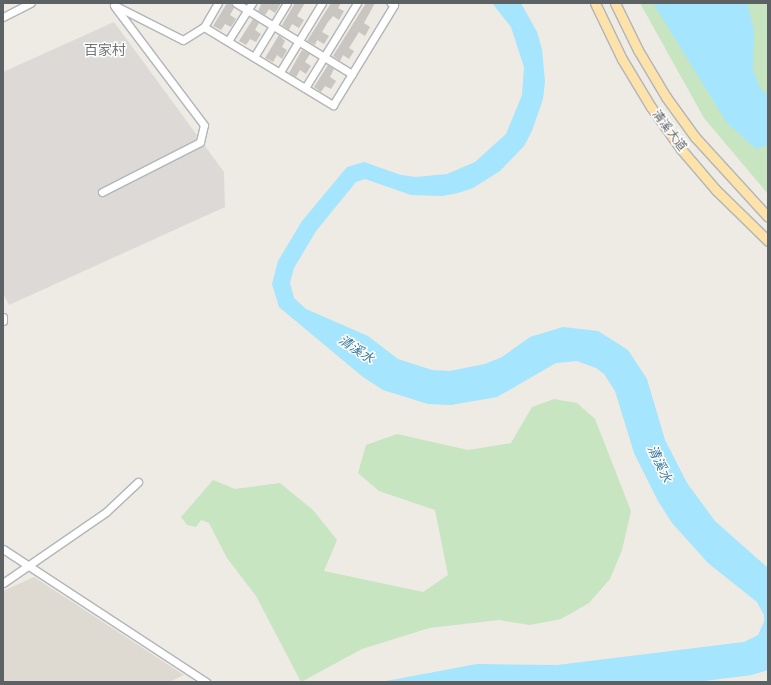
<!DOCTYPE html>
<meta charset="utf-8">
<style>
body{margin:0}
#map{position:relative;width:771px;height:685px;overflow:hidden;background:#eeeae4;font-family:"Public Sans","Noto Sans SC",sans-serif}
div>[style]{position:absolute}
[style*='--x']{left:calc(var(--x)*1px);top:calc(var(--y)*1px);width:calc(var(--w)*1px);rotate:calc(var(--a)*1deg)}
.industrial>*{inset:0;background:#ddd9d6}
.education>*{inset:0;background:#dedad2}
.green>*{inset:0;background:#c7e5c1}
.water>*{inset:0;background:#a5e5fd}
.building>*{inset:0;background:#c9c5c0}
.roads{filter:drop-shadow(1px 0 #b1b5b9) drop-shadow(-1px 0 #b1b5b9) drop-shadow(0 1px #b1b5b9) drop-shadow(0 -1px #b1b5b9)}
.minor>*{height:7px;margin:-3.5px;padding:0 3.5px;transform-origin:3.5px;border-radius:3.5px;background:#fff}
.major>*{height:9px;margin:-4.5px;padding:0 4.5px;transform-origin:4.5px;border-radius:4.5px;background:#fde2aa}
span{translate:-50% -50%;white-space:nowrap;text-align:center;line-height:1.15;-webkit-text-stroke:3px #fff;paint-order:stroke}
.street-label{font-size:12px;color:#5c6164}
.water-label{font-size:13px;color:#3c7b9e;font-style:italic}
.quarter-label{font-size:14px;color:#6d7376}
.frame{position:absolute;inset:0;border:4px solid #5c6164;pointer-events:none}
</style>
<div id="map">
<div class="industrial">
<div style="clip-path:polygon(114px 22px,224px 172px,225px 207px,9px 305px,3px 293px,3px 72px)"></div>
</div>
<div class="education">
<div style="clip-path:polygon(34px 577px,184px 675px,169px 682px,3px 682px,3px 591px)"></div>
</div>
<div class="green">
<div style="clip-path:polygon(640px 3px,768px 3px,768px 194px,704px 118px)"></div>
<div style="clip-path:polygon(554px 399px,577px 403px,595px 419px,631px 511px,622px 550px,610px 579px,589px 603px,561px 619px,530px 625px,499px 620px,429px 628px,362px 649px,301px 682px,256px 596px,227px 558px,209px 523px,201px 520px,196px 527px,187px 525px,181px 517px,213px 480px,235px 489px,280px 483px,313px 510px,337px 540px,324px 571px,423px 592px,448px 575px,435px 510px,379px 491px,358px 473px,366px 445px,397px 434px,468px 450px,511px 443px,532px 407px)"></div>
</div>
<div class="water">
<div style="clip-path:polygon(492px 3px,521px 3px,537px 32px,542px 49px,545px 82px,543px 99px,532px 131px,524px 146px,500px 171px,473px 188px,458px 193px,442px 196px,411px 195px,365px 179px,356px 182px,316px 231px,294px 268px,290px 283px,294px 298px,306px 309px,368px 336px,398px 359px,432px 370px,450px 371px,485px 364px,502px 357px,530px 337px,563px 327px,598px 331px,628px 350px,647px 379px,665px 440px,687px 483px,715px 521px,768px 568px,768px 670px,752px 675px,696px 682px,381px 682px,477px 664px,557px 665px,744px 642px,758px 635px,764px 622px,764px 615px,757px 602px,708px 563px,672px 523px,658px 501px,634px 453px,615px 391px,604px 374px,596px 368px,577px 361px,556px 363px,497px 397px,451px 405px,428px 404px,383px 390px,363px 377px,279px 307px,272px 284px,278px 261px,302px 221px,347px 167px,364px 162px,401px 175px,416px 177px,447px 174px,475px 162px,506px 134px,522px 95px,524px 67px,511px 27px)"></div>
<div style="clip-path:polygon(653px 3px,747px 3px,754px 31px,753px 70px,760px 88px,768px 95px,768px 145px,756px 149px,727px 123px)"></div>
</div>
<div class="building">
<div style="clip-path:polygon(227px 3px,231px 3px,234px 8px,230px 15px,236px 19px,231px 27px,225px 24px,221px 30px,213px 26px)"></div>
<div style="clip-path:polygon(259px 3px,281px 3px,275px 13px,269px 9px,265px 15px,258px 11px,261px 5px)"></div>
<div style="clip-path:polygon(295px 3px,305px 3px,297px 16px,304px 20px,299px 28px,292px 24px,289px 30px,282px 25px)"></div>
<div style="clip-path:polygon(331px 3px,341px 3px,338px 8px,344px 11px,339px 20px,333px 16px,328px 22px,322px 32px,329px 36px,324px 44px,317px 40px,315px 45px,307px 41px)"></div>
<div style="clip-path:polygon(366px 3px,375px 3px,364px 23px,370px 27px,365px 36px,359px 32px,349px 48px,354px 51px,349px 59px,343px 55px,340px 61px,333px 56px)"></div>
<div style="clip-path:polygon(253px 19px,259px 23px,255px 30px,261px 34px,256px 42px,250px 39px,246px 45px,239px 41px)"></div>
<div style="clip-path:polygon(279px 35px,285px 41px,282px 47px,287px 50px,282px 59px,277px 55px,273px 62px,265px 58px)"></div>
<div style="clip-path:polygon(302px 50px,310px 54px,305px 62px,311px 66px,306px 74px,300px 70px,296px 77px,289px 73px)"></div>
<div style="clip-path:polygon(328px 65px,334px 69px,330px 77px,336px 81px,331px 89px,325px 86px,321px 92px,314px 87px)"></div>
</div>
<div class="roads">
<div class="minor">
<div style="--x:236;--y:3;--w:136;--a:31.5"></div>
<div style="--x:114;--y:5;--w:77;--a:26.9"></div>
<div style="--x:183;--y:40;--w:25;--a:-32"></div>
<div style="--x:204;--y:27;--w:151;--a:31.2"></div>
<div style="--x:333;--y:105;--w:117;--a:-58.6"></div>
<div style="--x:394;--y:5;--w:4;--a:-146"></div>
<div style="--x:3;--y:17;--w:31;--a:-27"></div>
<div style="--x:204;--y:27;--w:28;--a:-60"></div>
<div style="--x:228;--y:41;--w:45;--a:-57.7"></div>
<div style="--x:254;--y:57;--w:63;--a:-58.6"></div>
<div style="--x:280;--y:72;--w:81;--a:-58.7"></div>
<div style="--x:305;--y:88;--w:100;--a:-58.5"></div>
<div style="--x:102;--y:192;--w:110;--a:-27"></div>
<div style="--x:200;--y:142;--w:17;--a:-77"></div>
<div style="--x:204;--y:125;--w:148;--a:-127"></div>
<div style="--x:3;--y:317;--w:4;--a:90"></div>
<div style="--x:3;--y:549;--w:243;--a:33.2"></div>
<div style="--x:3;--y:583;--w:125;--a:-34.6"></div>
<div style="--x:106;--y:512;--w:44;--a:-43.2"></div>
</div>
<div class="major">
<div style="--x:595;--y:3;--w:62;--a:64.3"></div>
<div style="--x:622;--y:59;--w:56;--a:58.9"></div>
<div style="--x:651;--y:107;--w:52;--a:54.5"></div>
<div style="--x:681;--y:149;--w:54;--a:49.5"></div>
<div style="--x:716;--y:190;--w:73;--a:44.4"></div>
<div style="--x:615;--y:3;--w:52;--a:63.9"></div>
<div style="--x:638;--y:50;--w:55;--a:59.2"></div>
<div style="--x:666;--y:97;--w:49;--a:54.1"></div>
<div style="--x:695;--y:137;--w:108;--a:47.6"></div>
</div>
</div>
<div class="street-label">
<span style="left:669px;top:131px;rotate:53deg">清溪大道</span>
</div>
<div class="water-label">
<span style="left:356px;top:350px;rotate:34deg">清溪水</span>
<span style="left:659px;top:464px;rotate:65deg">清溪水</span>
</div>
<div class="quarter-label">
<span style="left:105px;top:50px">百家村</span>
</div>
<div class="frame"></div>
</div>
